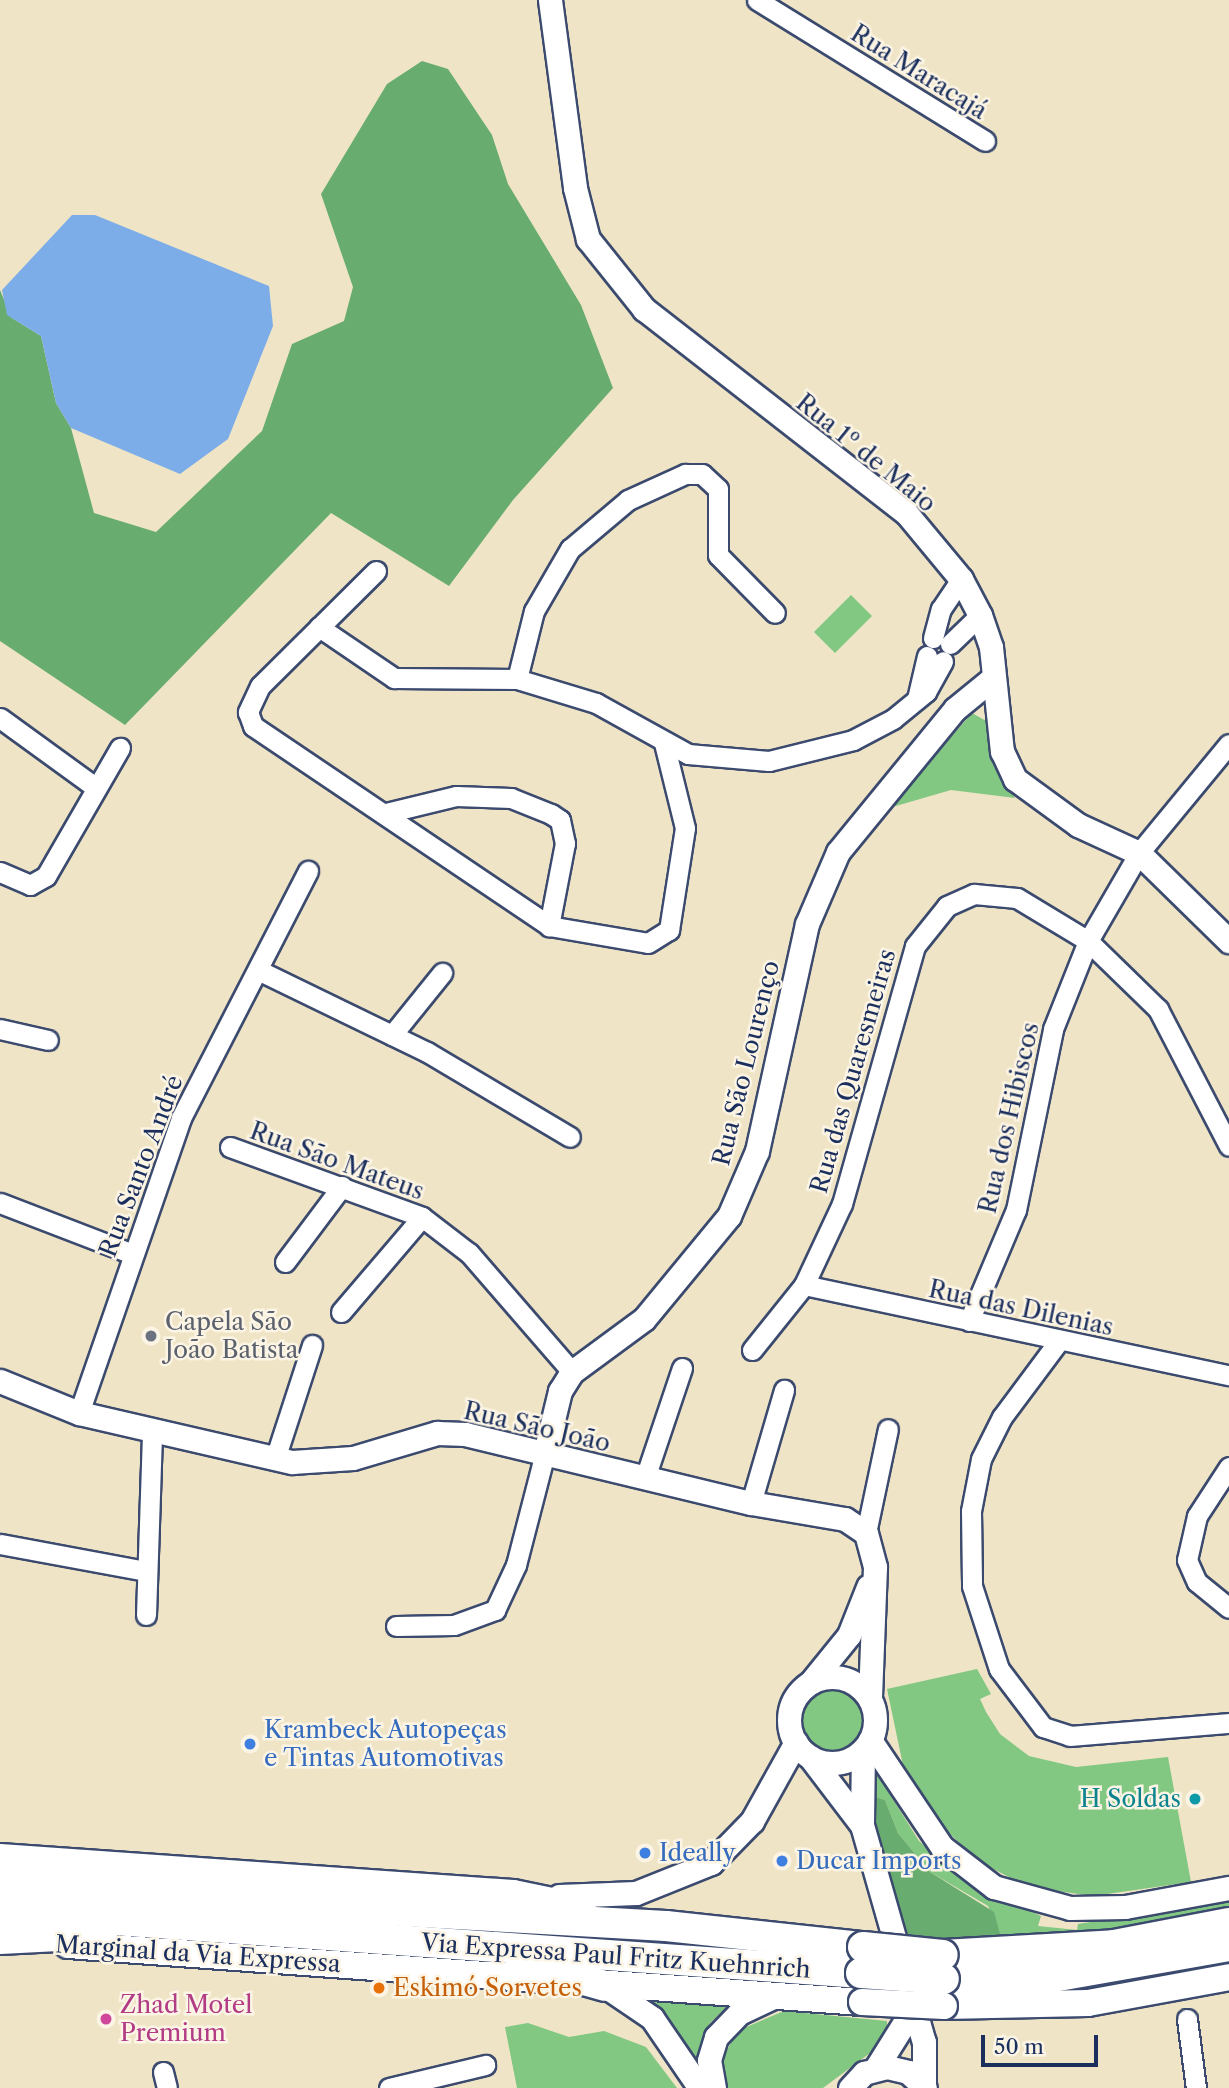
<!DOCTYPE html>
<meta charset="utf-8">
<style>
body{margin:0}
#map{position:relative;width:1229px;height:2088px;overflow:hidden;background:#efe5c6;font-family:"Libre Caslon Text",serif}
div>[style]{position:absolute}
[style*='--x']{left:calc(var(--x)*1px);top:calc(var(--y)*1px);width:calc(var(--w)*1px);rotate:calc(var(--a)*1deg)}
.green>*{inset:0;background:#82c782}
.round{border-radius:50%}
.forest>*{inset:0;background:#69ac70}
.water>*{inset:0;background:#7dade8}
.roads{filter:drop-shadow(2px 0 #3b4a6e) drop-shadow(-2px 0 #3b4a6e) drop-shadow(0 2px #3b4a6e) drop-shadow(0 -2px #3b4a6e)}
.minor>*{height:19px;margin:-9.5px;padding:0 9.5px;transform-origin:9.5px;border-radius:9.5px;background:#fff}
.tertiary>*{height:23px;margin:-11.5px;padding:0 11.5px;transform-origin:11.5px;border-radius:11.5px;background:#fff}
.tertiary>.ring{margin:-11.5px;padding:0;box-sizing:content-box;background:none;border:23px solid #fff;border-radius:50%}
.secondary>*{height:26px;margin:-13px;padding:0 13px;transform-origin:13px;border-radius:13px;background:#fff}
.primary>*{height:30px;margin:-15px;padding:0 15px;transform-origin:15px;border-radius:15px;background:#fff}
.bridges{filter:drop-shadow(2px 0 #3b4a6e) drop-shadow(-2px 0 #3b4a6e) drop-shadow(0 2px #3b4a6e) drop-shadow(0 -2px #3b4a6e)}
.secondary-bridge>*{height:26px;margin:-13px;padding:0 13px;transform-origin:13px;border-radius:13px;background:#fff}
.primary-bridge>*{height:30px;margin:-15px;padding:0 15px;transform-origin:15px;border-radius:15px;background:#fff}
.dots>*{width:19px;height:19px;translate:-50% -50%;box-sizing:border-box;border:4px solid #fcf5e5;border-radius:50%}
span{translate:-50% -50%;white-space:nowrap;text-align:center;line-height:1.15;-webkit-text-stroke:5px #fcf5e5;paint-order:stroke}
.street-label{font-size:24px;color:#1b2f5e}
.worship-label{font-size:24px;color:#5b616d}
.left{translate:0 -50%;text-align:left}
.shop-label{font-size:24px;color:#366cbe}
.culture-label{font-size:24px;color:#0d838f}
.right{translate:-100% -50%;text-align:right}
.food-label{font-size:24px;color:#c56008}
.hotel-label{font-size:24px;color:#b23c85}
.scale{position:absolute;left:981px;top:2035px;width:117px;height:32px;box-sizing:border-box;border:4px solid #1b2f5e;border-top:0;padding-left:9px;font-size:21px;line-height:24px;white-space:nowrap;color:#1b2f5e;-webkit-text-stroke:5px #fcf5e5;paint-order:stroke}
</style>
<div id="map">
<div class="green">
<div style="clip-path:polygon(851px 595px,872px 616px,835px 653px,814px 632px)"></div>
<div style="clip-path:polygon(972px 713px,988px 722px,998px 765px,1015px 798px,951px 790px,889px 808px)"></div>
<div style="clip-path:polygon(977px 1669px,991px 1694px,980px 1699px,986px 1712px,1000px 1734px,1029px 1756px,1076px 1767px,1168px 1757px,1191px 1882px,1093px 1896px,1028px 1887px,980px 1862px,951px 1835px,904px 1770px,887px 1689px)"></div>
<div class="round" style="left:797px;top:1687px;width:70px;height:70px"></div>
<div style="clip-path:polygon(874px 1769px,919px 1841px,960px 1878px,1041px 1916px,1038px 1926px,1077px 1930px,1078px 1924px,1229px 1900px,1229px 1909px,1143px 1928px,1002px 1942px,988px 1906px,930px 1872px,898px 1833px,885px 1800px,873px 1796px)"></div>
<div style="clip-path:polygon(1229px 1958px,1229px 1966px,1073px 1995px,917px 1992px)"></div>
<div style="clip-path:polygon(639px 1994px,732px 2002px,710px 2023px,704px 2073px,671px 2022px)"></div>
<div style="clip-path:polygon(784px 2011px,887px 2021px,887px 2029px,870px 2053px,823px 2088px,726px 2088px,723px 2058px,737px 2031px)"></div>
<div style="clip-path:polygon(528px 2023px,569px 2037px,604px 2031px,646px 2047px,677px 2088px,517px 2088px,505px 2027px)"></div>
</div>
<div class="forest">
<div style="clip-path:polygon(422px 61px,448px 69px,492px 135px,508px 184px,581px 305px,613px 388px,513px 500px,449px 586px,331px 513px,125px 725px,0 641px,0 290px,12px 318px,41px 336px,56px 403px,71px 428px,94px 513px,156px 532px,262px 431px,292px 344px,344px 321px,353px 287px,321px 194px,387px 84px)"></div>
<div style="clip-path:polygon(873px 1796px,885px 1800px,898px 1833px,930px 1872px,994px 1912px,1002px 1942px,903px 1936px,867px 1828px)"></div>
</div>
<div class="water">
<div style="clip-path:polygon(72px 215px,95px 215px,269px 286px,273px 326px,228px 439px,180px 474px,71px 428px,56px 403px,41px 336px,7px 315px,2px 290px)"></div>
</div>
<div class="roads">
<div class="minor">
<div style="--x:757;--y:0;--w:268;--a:31.7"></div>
<div style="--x:376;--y:571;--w:163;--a:135.2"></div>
<div style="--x:260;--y:686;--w:29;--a:115"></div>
<div style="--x:248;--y:712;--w:15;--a:70"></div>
<div style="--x:253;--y:726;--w:357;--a:34"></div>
<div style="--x:549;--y:926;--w:100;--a:9.7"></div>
<div style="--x:648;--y:943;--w:25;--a:-32"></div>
<div style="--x:669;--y:930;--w:103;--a:-81.1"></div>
<div style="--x:685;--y:828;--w:88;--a:-103.9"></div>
<div style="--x:319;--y:627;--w:91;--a:34.2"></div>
<div style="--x:394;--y:678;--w:123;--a:0.5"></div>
<div style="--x:517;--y:679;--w:83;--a:16.9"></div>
<div style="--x:596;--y:703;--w:105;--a:29"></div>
<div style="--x:688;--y:754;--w:81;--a:4.9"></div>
<div style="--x:769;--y:761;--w:87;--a:-14"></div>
<div style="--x:853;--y:740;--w:45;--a:-27.7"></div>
<div style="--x:893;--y:719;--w:43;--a:-39.3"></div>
<div style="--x:926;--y:692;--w:35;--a:-61"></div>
<div style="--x:933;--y:638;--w:30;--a:-75"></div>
<div style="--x:941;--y:609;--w:36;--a:-56"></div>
<div style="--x:950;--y:644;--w:42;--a:-44"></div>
<div style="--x:517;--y:679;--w:70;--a:-76"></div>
<div style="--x:534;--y:611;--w:72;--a:-59.9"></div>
<div style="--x:570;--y:549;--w:76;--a:-40.2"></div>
<div style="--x:628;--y:500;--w:63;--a:-24.5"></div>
<div style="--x:685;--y:474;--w:17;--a:0"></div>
<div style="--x:702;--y:474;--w:22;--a:43"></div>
<div style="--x:718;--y:489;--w:66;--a:90"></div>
<div style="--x:718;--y:555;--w:81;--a:45.5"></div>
<div style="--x:917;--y:699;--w:44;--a:-76.9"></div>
<div style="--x:0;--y:718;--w:117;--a:36"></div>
<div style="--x:386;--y:813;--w:72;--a:-13.7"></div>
<div style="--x:456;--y:796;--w:55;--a:2.1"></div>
<div style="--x:511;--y:798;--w:43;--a:21.8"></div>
<div style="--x:551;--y:814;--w:11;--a:34"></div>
<div style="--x:560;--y:820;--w:24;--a:78"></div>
<div style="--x:565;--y:843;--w:85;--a:100.9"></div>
<div style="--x:0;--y:872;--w:33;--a:23"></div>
<div style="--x:30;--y:885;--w:18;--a:-29"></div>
<div style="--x:46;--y:876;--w:148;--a:-60"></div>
<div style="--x:258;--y:970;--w:188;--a:25.9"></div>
<div style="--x:427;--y:1052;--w:166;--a:30.7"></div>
<div style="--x:0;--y:1029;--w:49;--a:12.9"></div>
<div style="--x:392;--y:1035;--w:80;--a:-51.1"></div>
<div style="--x:230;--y:1147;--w:204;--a:20"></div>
<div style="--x:422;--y:1217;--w:59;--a:37.5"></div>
<div style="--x:469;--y:1253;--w:157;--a:49.1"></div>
<div style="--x:0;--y:1203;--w:142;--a:21"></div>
<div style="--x:285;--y:1262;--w:95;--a:-53.1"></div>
<div style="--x:804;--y:1285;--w:434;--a:12"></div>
<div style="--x:341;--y:1312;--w:125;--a:-49.5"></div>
<div style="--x:969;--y:1321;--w:121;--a:-67.1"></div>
<div style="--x:1016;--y:1210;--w:185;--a:-78.4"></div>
<div style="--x:1053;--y:1029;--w:95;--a:-68.3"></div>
<div style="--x:1088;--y:941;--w:102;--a:-59.9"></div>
<div style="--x:1139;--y:853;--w:141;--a:-50.5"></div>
<div style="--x:1058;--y:1342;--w:94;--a:126.7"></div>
<div style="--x:1002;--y:1417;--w:47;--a:116.6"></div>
<div style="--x:981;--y:1459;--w:53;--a:100.9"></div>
<div style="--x:971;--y:1511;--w:75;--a:89.2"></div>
<div style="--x:972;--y:1586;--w:87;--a:72"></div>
<div style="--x:999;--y:1669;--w:73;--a:52.8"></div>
<div style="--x:1043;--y:1727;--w:28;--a:18"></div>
<div style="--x:1070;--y:1736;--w:160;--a:-4.7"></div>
<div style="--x:752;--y:1350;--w:83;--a:-51.3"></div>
<div style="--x:804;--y:1285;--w:89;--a:-64.9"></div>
<div style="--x:842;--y:1204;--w:268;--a:-74.2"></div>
<div style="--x:915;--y:946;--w:51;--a:-51.3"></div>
<div style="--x:947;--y:906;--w:30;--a:-24"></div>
<div style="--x:974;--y:894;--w:43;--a:5.3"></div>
<div style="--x:1017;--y:898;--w:83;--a:31.2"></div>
<div style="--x:1088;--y:941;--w:98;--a:44.2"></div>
<div style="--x:1158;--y:1009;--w:154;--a:62.6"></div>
<div style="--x:79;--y:1413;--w:312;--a:-70.9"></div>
<div style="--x:181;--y:1118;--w:278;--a:-62.8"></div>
<div style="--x:275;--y:1459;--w:120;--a:-72"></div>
<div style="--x:1229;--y:1467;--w:59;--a:123.1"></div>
<div style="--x:1197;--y:1516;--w:45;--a:102.8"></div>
<div style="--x:1187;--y:1560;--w:24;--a:66"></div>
<div style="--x:1197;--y:1582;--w:41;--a:39.1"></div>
<div style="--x:645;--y:1478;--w:116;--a:-71.4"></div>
<div style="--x:751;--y:1503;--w:118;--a:-73.7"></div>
<div style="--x:866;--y:1533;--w:106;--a:-78.1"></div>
<div style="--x:0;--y:1544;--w:147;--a:10.5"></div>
<div style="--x:146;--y:1615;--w:182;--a:-88.1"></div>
<div style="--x:396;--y:1626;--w:58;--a:-1"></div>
<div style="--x:454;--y:1625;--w:44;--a:-20.1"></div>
<div style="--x:495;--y:1610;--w:50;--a:-65"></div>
<div style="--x:516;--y:1565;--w:116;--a:-75.5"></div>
<div style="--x:1187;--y:2019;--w:70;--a:82.6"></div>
<div style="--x:163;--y:2072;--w:16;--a:76"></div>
<div style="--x:389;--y:2088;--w:99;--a:-13.5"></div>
</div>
<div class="tertiary">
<div style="--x:550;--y:0;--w:190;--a:82.4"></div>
<div style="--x:575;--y:188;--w:53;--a:75.7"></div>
<div style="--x:588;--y:239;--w:90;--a:51.3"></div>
<div style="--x:644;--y:309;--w:333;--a:37.9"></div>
<div style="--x:907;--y:514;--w:85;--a:50.3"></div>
<div style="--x:961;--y:579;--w:41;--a:62.2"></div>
<div style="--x:980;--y:615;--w:34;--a:71"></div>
<div style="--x:991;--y:647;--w:105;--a:84"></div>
<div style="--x:1002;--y:751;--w:31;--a:65"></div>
<div style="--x:1015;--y:779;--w:78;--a:36.1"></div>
<div style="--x:1078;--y:825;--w:67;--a:24.7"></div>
<div style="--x:1139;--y:853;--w:126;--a:44.4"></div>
<div style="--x:0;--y:1381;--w:85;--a:22.1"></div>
<div style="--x:79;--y:1413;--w:219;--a:13"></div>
<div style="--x:292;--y:1462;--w:61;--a:-3.8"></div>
<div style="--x:353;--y:1458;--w:88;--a:-16.6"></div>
<div style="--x:437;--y:1433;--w:28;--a:2"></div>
<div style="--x:465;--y:1434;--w:294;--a:13.6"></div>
<div style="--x:751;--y:1503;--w:95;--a:9.7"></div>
<div style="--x:845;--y:1519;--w:25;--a:34"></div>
<div style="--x:866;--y:1533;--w:35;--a:75"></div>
<div style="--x:875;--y:1567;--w:132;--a:92.2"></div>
<div style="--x:545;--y:1453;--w:64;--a:-76.4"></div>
<div style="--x:560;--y:1391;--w:22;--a:-58"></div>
<div style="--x:572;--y:1372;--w:89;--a:-36.4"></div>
<div style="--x:644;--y:1319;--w:134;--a:-50.5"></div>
<div style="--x:729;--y:1216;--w:71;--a:-66.7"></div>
<div style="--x:757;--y:1151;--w:232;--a:-77.6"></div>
<div style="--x:807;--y:924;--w:78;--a:-66.7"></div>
<div style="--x:838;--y:852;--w:185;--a:-50.7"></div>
<div style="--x:955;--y:709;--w:50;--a:-39.4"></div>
<div class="ring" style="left:789px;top:1677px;width:63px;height:63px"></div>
<div style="--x:811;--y:1682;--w:60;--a:-51"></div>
<div style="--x:849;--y:1635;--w:52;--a:-68.4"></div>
<div style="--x:870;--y:1740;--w:129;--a:56.1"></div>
<div style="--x:942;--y:1847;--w:66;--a:37.6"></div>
<div style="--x:994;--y:1887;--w:79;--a:15.4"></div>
<div style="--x:1070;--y:1908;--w:55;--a:-1"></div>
<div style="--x:1125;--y:1907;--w:106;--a:-10.4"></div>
<div style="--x:863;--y:1750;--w:75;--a:90.8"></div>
<div style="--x:862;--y:1825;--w:226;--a:74.1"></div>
<div style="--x:924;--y:2042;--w:44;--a:90"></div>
<div style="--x:810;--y:1757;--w:84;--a:52.7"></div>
<div style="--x:559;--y:1896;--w:77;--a:-2.2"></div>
<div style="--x:636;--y:1893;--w:81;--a:-21.8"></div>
<div style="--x:711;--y:1863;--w:59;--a:-45.7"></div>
<div style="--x:752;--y:1821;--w:90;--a:-60.9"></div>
<div style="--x:605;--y:1986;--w:57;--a:34.2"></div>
<div style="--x:652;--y:2018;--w:85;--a:55.6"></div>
<div style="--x:876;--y:2068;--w:70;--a:-57.9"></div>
<div style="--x:714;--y:2088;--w:28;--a:-100"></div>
<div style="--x:709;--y:2060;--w:24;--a:-73"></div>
<div style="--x:716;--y:2037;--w:33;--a:-46"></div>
<div style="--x:739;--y:2013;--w:38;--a:-25"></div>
<div style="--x:850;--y:2088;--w:21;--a:-47"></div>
<div style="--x:864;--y:2073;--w:24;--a:-15"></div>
<div style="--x:887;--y:2067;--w:22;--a:13"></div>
<div style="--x:908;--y:2072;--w:23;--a:43"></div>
</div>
<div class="secondary">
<div style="--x:68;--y:1945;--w:796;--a:4.11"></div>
<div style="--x:944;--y:2006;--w:144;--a:-1.2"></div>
<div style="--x:1088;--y:2003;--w:143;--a:-10.4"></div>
</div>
<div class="primary">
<div style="--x:0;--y:1859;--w:514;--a:4.01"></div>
<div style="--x:513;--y:1895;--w:69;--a:11.6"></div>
<div style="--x:0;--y:1888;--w:667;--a:3.27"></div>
<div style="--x:666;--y:1926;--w:198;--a:6.1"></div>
<div style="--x:0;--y:1912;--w:863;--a:4.05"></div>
<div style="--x:0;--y:1939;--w:97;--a:-3"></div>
<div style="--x:943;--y:1955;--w:171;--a:-3.3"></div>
<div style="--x:1114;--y:1945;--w:117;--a:-10.8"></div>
<div style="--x:521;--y:1962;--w:87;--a:15.9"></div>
<div style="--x:944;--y:1979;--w:103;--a:-0.6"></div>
<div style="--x:1047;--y:1978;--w:185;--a:-10"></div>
</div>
</div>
<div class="bridges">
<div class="secondary-bridge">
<div style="--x:862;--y:2002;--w:82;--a:2.8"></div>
</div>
<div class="primary-bridge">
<div style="--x:863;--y:1947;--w:80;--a:5.7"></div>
<div style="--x:861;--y:1973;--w:83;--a:4.1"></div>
</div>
</div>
<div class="dots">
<div style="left:151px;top:1336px;background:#6b7280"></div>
<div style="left:250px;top:1744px;background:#3f7fe0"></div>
<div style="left:1195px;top:1799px;background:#0f9aa8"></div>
<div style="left:645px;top:1853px;background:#3f7fe0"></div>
<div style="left:782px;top:1861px;background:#3f7fe0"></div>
<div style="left:379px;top:1988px;background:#e8710a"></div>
<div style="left:106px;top:2019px;background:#d1479c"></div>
</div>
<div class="street-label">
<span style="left:919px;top:72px;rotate:32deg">Rua Maracajá</span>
<span style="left:866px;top:453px;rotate:39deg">Rua 1º de Maio</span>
<span style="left:746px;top:1063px;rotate:-76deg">Rua São Lourenço</span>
<span style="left:853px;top:1071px;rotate:-74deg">Rua das Quaresmeiras</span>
<span style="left:1009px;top:1118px;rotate:-77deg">Rua dos Hibiscos</span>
<span style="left:337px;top:1161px;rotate:20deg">Rua São Mateus</span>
<span style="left:141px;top:1166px;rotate:-69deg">Rua Santo André</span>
<span style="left:1021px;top:1308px;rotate:12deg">Rua das Dilenias</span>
<span style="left:537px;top:1427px;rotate:13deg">Rua São João</span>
<span style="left:198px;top:1954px;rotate:4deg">Marginal da Via Expressa</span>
<span style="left:616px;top:1956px;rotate:4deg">Via Expressa Paul Fritz Kuehnrich</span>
</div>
<div class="worship-label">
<span class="left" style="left:165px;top:1336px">Capela São<br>João Batista</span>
</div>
<div class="shop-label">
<span class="left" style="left:264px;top:1744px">Krambeck Autopeças<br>e Tintas Automotivas</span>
<span class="left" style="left:659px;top:1853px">Ideally</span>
<span class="left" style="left:796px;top:1861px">Ducar Imports</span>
</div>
<div class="culture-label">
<span class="right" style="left:1181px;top:1799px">H Soldas</span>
</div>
<div class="food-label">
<span class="left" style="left:393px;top:1988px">Eskimó Sorvetes</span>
</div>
<div class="hotel-label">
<span class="left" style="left:120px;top:2019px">Zhad Motel<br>Premium</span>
</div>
<div class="scale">50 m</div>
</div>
